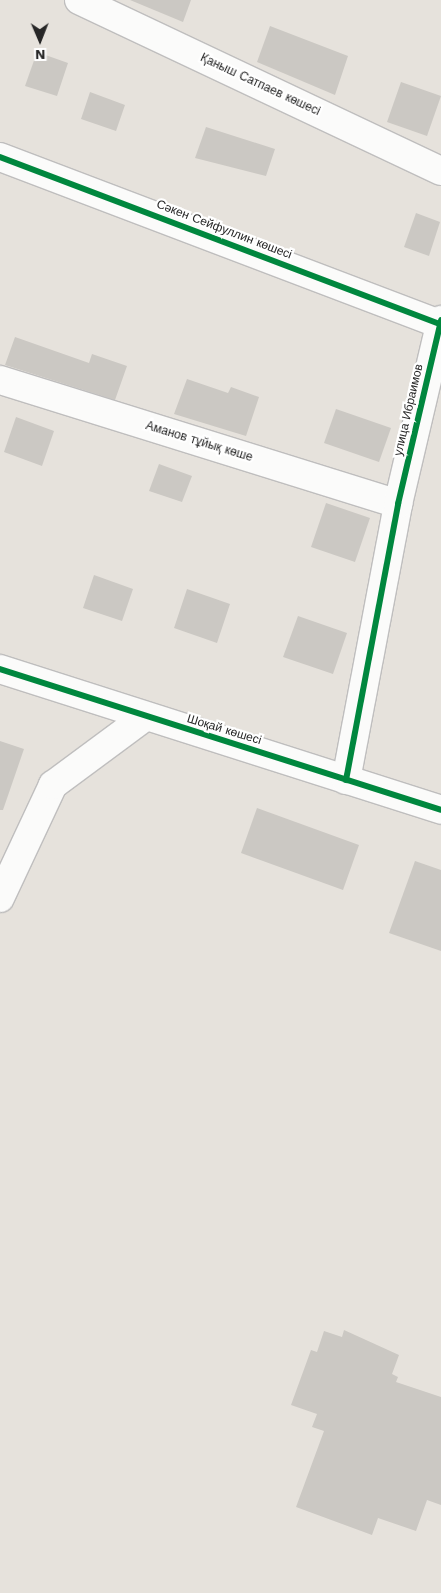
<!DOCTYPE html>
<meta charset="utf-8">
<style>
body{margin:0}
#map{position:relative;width:441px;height:1593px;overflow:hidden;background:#e6e2dc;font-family:"Work Sans",sans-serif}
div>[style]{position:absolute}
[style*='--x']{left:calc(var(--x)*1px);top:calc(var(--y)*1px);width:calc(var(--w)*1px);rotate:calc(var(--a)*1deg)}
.building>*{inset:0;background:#cbc8c3}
.roads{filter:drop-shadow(1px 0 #bfbebe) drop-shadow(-1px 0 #bfbebe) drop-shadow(0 1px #bfbebe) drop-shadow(0 -1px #bfbebe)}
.minor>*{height:28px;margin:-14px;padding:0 14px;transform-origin:14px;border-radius:14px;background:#fbfbfa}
.cycleway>*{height:6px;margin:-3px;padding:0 3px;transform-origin:3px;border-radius:3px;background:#00873e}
span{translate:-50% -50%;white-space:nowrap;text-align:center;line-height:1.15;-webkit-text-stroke:4.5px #fff;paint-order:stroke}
.street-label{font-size:12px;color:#272727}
.north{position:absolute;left:15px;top:15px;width:50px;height:50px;-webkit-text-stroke:4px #fff;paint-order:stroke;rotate:179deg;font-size:14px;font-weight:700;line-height:20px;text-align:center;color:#272727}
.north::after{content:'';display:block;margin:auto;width:18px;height:22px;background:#272727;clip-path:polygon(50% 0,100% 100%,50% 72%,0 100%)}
</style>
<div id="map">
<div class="building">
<div style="clip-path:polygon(130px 0,191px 0,183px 22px)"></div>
<div style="clip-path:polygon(270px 26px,348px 56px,335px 95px,257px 62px)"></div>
<div style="clip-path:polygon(37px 52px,68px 63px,57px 96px,25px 86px)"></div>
<div style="clip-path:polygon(401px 82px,441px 96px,427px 136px,387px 122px)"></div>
<div style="clip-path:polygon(90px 92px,125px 105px,116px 131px,81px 119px)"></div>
<div style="clip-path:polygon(206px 127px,275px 149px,266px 176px,195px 158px)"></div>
<div style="clip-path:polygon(416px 213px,440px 222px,429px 256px,404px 247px)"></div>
<div style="clip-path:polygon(15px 337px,89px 363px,92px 354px,127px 366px,115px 400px,5px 365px)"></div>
<div style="clip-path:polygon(187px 379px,228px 393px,231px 387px,259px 397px,246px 436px,174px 414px)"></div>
<div style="clip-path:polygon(336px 409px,391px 428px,379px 462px,324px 443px)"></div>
<div style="clip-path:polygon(16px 417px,54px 431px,42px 466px,4px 452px)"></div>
<div style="clip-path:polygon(159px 464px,192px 476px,182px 502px,149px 491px)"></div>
<div style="clip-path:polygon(326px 503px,370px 518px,355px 562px,311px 547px)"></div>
<div style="clip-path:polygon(94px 575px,133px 589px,122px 621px,83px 608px)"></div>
<div style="clip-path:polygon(187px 589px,230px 604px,217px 643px,174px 628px)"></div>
<div style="clip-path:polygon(298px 616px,347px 633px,333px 674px,283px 657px)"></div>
<div style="clip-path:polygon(0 741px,24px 749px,3px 810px,0 810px)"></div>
<div style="clip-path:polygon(257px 808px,359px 845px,343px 890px,241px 853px)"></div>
<div style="clip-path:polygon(415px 861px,441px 870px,441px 951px,389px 933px)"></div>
<div style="clip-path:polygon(344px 1330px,399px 1355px,392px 1374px,398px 1377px,396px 1382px,441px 1397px,441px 1505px,427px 1500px,416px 1531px,378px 1518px,372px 1535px,296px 1507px,324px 1431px,312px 1427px,317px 1414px,291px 1405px,311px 1350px,317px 1352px,324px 1331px,342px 1337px)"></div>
</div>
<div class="roads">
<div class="minor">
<div style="--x:79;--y:0;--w:400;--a:25.3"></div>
<div style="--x:0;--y:157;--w:471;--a:20.8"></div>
<div style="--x:0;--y:380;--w:417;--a:17.3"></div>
<div style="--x:0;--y:669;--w:463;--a:17.7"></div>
<div style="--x:346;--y:780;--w:281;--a:-79.3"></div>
<div style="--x:398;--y:504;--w:189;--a:-76.8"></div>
<div style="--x:0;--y:898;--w:125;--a:-64.9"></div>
<div style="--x:53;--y:785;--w:114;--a:-36.5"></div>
</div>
</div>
<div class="cycleway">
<div style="--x:0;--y:157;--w:471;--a:20.8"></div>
<div style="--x:0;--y:669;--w:463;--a:17.7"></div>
<div style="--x:346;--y:780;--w:281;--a:-79.3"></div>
<div style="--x:398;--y:504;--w:189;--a:-76.8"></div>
</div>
<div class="street-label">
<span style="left:260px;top:85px;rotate:25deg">Қаныш Сатпаев көшесі</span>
<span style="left:224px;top:230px;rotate:21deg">Сәкен Сейфуллин көшесі</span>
<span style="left:409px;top:410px;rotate:-77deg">улица Ибраимов</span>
<span style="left:199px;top:442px;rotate:17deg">Аманов тұйық көше</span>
<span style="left:224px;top:730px;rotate:17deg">Шоқай көшесі</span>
</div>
<div class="north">N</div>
</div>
